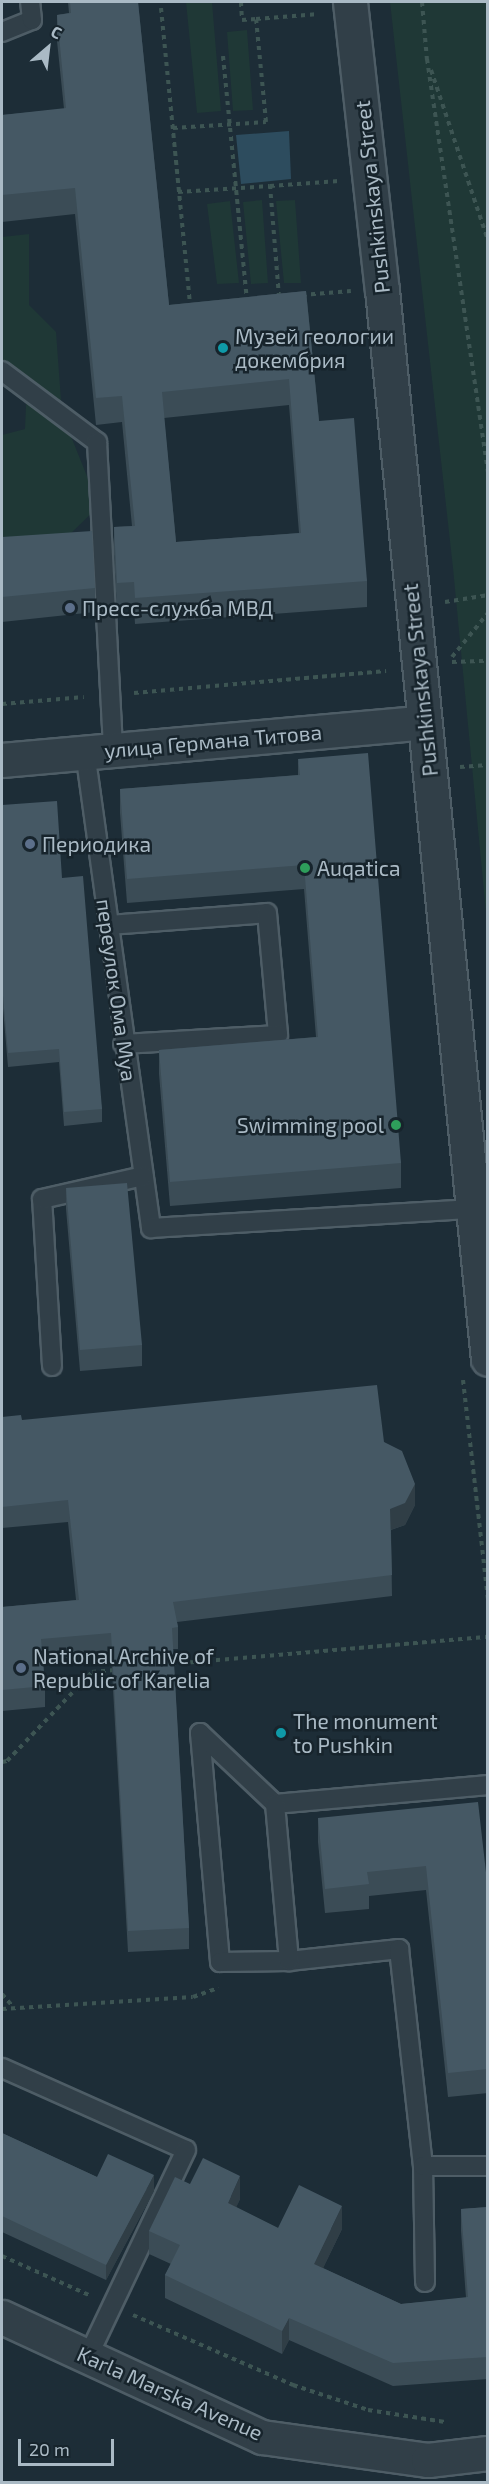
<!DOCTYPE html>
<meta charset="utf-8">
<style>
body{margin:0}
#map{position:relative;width:489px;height:2484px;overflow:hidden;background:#1d2d37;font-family:"Exo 2",sans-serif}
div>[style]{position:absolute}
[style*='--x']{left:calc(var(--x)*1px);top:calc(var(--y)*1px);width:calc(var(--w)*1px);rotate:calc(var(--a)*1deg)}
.green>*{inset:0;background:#1f3836}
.water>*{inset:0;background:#2d4c5e}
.path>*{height:4px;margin-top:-2px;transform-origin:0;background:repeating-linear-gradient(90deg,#3d5553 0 4.5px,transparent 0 9px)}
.roads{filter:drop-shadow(2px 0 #4e5d66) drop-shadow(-2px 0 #4e5d66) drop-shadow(0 2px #4e5d66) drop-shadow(0 -2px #4e5d66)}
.service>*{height:18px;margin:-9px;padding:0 9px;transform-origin:9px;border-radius:9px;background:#313f48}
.minor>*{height:33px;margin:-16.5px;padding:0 16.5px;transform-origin:16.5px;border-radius:16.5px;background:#313f48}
.tertiary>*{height:33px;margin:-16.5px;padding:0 16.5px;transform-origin:16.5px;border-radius:16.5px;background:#313f48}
.wall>*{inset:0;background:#3b4c56}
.shaded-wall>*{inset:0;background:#303e46}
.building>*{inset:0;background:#455864}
.dots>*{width:16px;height:16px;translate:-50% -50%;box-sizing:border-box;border:3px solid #17242c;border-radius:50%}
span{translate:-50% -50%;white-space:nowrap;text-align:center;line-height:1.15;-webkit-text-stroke:5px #17242c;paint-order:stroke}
.street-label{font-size:21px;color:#aabac5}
.poi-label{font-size:21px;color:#aabac5}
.left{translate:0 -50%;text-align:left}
.right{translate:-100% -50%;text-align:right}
.frame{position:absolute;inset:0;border:3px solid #aabac5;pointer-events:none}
.north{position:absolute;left:18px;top:18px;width:60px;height:60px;-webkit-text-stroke:4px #17242c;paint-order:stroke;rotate:28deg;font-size:16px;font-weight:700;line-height:24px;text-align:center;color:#aabac5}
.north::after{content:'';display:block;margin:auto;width:21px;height:27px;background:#aabac5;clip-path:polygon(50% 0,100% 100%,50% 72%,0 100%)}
.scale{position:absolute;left:18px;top:2439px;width:96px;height:27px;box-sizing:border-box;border:3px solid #aabac5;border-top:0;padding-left:8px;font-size:18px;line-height:21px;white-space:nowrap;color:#aabac5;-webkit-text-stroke:4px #17242c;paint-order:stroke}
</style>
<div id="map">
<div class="green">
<div style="clip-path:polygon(186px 2px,212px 2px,221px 111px,197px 113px)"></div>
<div style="clip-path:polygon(390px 2px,487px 2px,487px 923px,453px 568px)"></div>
<div style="clip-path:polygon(247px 30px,253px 110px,233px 111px,227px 32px)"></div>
<div style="clip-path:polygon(262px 200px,268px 283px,251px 284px,243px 202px)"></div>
<div style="clip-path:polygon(295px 200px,301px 283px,284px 283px,276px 201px)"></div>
<div style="clip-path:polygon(230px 201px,239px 283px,217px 284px,207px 204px)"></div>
<div style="clip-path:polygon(29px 234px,29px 305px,56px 332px,62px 414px,99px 506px,66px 538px,2px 541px,2px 435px,25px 429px,27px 384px,2px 365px,2px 237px)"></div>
</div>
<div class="water">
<div style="clip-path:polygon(289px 131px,291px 179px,241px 184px,236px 135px)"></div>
</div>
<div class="path">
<div style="--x:241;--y:2;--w:18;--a:87"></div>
<div style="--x:242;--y:20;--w:14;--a:-4"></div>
<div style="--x:422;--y:2;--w:58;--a:85.1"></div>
<div style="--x:161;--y:8;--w:297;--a:84.4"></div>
<div style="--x:223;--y:56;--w:244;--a:84.4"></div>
<div style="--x:427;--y:59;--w:419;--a:81.6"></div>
<div style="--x:431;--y:70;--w:179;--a:71.5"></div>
<div style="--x:173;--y:128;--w:93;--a:-3.7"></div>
<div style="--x:266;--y:122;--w:103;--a:-95.5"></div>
<div style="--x:256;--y:19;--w:63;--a:-4.5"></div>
<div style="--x:178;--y:192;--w:92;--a:-3.7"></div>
<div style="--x:302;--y:295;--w:49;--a:-4.7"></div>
<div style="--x:279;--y:297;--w:111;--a:-94.6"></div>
<div style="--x:270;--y:186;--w:69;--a:-4.1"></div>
<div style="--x:445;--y:602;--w:44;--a:-9.2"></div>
<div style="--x:452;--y:657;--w:57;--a:-50.7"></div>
<div style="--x:452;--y:662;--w:36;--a:-2"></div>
<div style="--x:134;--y:693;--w:253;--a:-5"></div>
<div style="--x:2;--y:704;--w:82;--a:-4.9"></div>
<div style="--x:460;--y:767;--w:28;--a:-4"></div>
<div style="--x:463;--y:1380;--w:220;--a:83.5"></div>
<div style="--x:171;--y:1664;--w:318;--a:-4.9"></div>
<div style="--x:2;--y:1762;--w:5;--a:-11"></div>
<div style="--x:7;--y:1761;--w:123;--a:-46.3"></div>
<div style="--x:92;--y:1672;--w:23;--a:-5"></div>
<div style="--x:2;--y:1994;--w:18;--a:49"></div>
<div style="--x:2;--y:2009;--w:191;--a:-3.6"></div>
<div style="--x:193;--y:1997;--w:27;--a:-20"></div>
<div style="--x:2;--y:2256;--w:98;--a:24.2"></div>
<div style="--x:133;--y:2315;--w:175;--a:23.6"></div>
<div style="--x:293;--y:2385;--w:79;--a:18.4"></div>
<div style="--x:368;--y:2410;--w:78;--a:8.9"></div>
</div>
<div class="roads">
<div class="service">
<div style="--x:2;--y:32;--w:32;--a:-22"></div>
<div style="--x:32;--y:20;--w:18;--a:-96"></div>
<div style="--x:2;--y:371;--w:119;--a:36.8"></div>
<div style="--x:97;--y:442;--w:307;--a:87"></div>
<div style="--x:85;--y:752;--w:481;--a:82.1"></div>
<div style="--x:151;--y:1228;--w:322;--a:-3.4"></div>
<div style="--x:108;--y:925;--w:159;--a:-4.3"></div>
<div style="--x:267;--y:913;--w:122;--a:84.8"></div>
<div style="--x:278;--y:1035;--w:155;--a:176.7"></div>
<div style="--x:52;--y:1366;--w:167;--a:-93.4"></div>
<div style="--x:42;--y:1199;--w:104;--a:-12.8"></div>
<div style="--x:200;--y:1733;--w:230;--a:85"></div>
<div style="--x:220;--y:1962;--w:69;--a:-0.8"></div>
<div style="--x:289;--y:1961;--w:111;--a:-6.2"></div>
<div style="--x:399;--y:1949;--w:218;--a:83.7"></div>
<div style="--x:423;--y:2166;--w:116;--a:89"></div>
<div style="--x:200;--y:1733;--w:103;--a:43.4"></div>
<div style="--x:275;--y:1804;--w:214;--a:-5.1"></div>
<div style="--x:275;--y:1804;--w:158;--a:84.9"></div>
<div style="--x:2;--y:2068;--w:201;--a:24"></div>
<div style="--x:186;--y:2150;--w:228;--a:115.4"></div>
<div style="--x:423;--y:2166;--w:65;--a:0"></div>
</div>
<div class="minor">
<div style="--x:2;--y:760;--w:424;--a:-5.1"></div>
</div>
<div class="tertiary">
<div style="--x:350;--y:2;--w:290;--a:83.7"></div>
<div style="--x:382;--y:290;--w:1074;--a:84.34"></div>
<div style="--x:2;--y:2317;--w:286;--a:24.8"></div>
<div style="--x:262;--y:2437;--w:168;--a:7.9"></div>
<div style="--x:428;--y:2460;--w:60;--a:-6.7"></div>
</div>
</div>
<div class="wall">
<div style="clip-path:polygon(evenodd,68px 2px,138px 2px,169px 305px,306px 291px,319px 421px,367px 581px,367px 607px,135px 624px,134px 608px,117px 610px,114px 554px,114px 527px,132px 526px,122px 422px,96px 425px,75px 214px,2px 222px,2px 115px,64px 109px,57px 41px,57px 15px,69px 13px,68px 2px,289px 405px,299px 533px,176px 542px,164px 418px,289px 405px)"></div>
<div style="clip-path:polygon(2px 537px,95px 588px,95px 612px,2px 622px)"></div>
<div style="clip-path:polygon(298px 759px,401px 1163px,401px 1188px,170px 1206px,159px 1074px,159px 1050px,316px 1037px,304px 889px,127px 903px,120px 813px,120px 789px,298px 775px)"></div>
<div style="clip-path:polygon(2px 805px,62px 878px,102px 1109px,102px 1122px,64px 1126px,59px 1062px,8px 1067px,2px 997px)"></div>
<div style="clip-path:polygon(66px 1188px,142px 1345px,142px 1366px,80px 1371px,66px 1209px)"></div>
<div style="clip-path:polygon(2px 1417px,22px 1420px,384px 1442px,415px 1505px,405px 1525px,391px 1530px,392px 1596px,177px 1622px,178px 1627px,178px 1649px,173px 1649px,189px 1928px,189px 1949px,128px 1952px,111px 1654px,43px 1660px,45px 1686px,45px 1707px,2px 1711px,2px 1607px,76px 1600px,68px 1522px,2px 1528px)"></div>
<div style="clip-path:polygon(318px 1818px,488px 1890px,488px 2093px,448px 2097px,426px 1890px,369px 1896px,369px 1909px,325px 1913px,318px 1842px)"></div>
<div style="clip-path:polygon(2px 2133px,97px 2177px,154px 2191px,106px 2280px,2px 2232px)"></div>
<div style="clip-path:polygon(190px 2184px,240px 2199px,236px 2207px,278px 2228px,342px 2229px,323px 2268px,401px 2304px,466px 2298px,461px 2231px,461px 2209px,488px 2207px,488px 2379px,393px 2386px,289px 2340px,282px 2354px,165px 2298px,165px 2275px,171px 2264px,149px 2254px,149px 2231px)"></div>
</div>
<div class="shaded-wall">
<div style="clip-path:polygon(415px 1484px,415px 1505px,405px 1525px,390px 1530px,390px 1509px)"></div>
<div style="clip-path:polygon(154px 2175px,154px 2191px,106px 2280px,106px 2265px)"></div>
<div style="clip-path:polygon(240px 2176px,240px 2199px,228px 2226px,228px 2203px)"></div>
<div style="clip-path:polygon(342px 2206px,342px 2229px,314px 2287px,314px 2264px)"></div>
<div style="clip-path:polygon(289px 2318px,289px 2340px,282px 2354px,282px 2331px)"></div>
</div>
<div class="building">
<div style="clip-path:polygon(evenodd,70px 2px,138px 2px,169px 305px,306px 291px,319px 421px,354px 418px,367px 581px,135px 598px,134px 582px,117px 583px,114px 527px,135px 526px,122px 396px,96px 398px,75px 188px,2px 195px,2px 115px,66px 108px,57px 15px,71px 13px,70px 2px,289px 379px,301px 533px,176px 542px,162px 392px,289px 379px)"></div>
<div style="clip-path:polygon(92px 531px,95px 588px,2px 597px,2px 537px)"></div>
<div style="clip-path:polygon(368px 753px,401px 1163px,170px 1182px,159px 1050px,318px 1037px,304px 865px,127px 879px,120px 789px,300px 775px,298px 759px)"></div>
<div style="clip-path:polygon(57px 801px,62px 878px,83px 876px,102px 1109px,64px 1112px,59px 1049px,8px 1053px,2px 984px,2px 805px)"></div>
<div style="clip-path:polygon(127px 1183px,142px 1345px,80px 1350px,66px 1188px)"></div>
<div style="clip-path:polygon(377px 1385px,384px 1442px,402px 1451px,415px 1484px,405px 1503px,390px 1509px,392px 1575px,173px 1602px,178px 1627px,172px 1628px,189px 1928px,128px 1931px,111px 1633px,41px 1639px,45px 1686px,2px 1690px,2px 1607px,79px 1600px,68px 1500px,2px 1507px,2px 1417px,21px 1415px,22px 1420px)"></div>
<div style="clip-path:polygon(478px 1802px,488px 1890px,488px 2069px,448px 2073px,426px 1866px,367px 1872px,369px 1884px,325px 1889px,318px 1818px)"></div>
<div style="clip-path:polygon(2px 2133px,97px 2177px,108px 2154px,154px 2175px,106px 2265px,2px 2216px)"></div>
<div style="clip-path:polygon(203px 2158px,240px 2176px,228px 2203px,278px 2228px,299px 2185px,342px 2206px,314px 2264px,401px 2304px,468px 2297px,461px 2209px,488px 2207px,488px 2357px,393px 2363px,289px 2318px,282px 2331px,165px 2275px,180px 2245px,149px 2231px,175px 2177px,190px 2184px)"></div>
</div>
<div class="dots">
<div style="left:223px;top:348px;background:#0f9aa8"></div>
<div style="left:70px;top:608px;background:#5c6f8a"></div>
<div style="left:30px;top:844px;background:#5c6f8a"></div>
<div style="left:305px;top:868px;background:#2e9e5b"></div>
<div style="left:396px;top:1125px;background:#2e9e5b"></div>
<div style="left:21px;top:1668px;background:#5c6f8a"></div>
<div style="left:281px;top:1733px;background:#0f9aa8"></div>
</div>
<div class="street-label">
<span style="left:372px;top:197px;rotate:-96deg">Pushkinskaya Street</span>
<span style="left:420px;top:680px;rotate:-96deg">Pushkinskaya Street</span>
<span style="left:213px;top:741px;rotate:-5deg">улица Германа Титова</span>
<span style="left:117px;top:990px;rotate:82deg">переулок Ома Муа</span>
<span style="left:170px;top:2393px;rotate:24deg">Karla Marska Avenue</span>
</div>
<div class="poi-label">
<span class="left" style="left:235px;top:348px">Музей геологии<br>докембрия</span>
<span class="left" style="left:82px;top:608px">Пресс-служба МВД</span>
<span class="left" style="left:42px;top:844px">Периодика</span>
<span class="left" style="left:317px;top:868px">Auqatica</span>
<span class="right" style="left:384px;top:1125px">Swimming pool</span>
<span class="left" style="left:33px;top:1668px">National Archive of<br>Republic of Karelia</span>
<span class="left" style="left:293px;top:1733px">The monument<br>to Pushkin</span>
</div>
<div class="frame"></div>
<div class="north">С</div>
<div class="scale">20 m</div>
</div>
